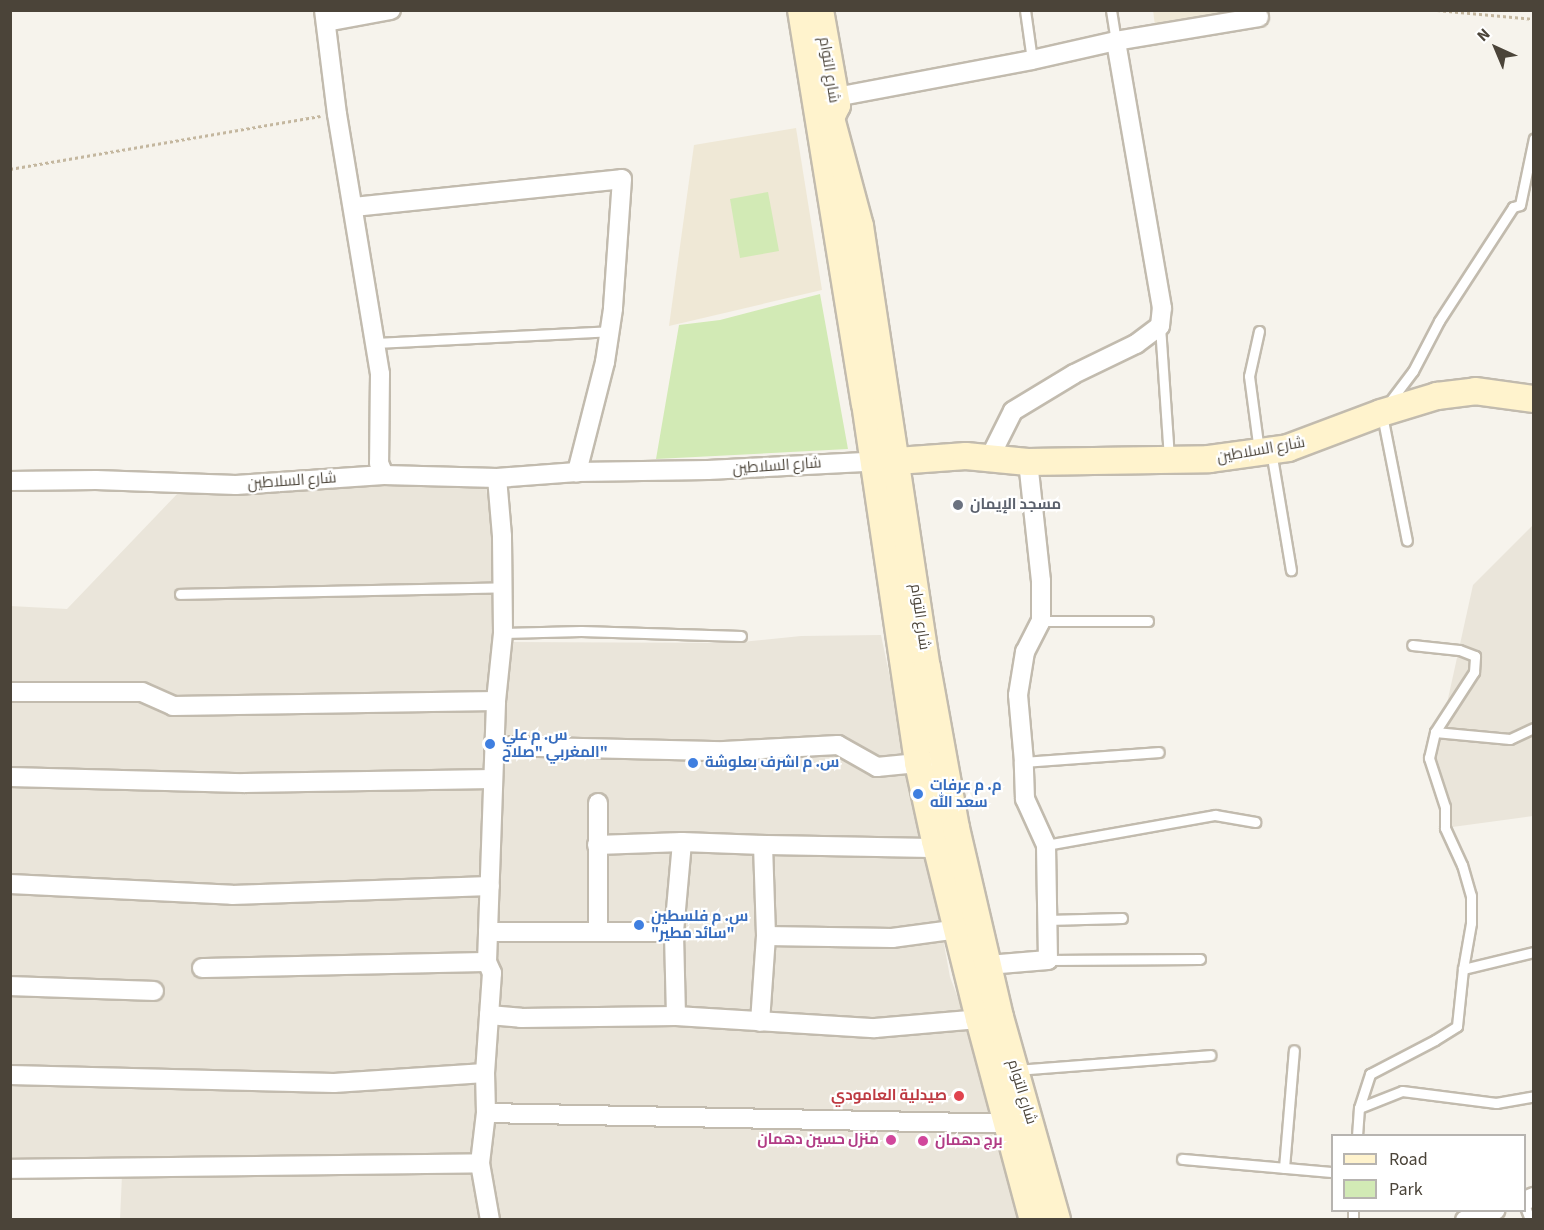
<!DOCTYPE html>
<meta charset="utf-8">
<style>
body{margin:0}
#map{position:relative;width:1544px;height:1230px;overflow:hidden;background:#f6f3ec;font-family:"Source Sans 3",Cairo,sans-serif}
div>[style]{position:absolute}
[style*='--x']{left:calc(var(--x)*1px);top:calc(var(--y)*1px);width:calc(var(--w)*1px);rotate:calc(var(--a)*1deg)}
.residential>*{inset:0;background:#eae5da}
.education>*{inset:0;background:#efe8d6}
.green>*{inset:0;background:#d2eab5}
.path>*{height:3px;margin-top:-1.5px;transform-origin:0;background:repeating-linear-gradient(90deg,#c4b79f 0 3px,transparent 0 6px)}
.roads{filter:drop-shadow(2px 0 #c2bbae) drop-shadow(-2px 0 #c2bbae) drop-shadow(0 2px #c2bbae) drop-shadow(0 -2px #c2bbae)}
.lane>*{height:9px;margin:-4.5px;padding:0 4.5px;transform-origin:4.5px;border-radius:4.5px;background:#fff}
.street>*{height:18px;margin:-9px;padding:0 9px;transform-origin:9px;border-radius:9px;background:#fff}
.secondary>*{height:26px;margin:-13px;padding:0 13px;transform-origin:13px;border-radius:13px;background:#fff3cd}
.dots>*{width:16px;height:16px;translate:-50% -50%;box-sizing:border-box;border:3px solid #fff;border-radius:50%}
span{translate:-50% -50%;white-space:nowrap;text-align:center;line-height:1.15;-webkit-text-stroke:4.5px #fff;paint-order:stroke}
.street-label{font-size:15px;color:#4b4439}
.worship-label{font-size:15px;color:#5b616d;font-weight:700}
.left{translate:0 -50%;text-align:left}
.shop-label{font-size:15px;color:#366cbe;font-weight:700}
.health-label{font-size:15px;color:#be3a42;font-weight:700}
.right{translate:-100% -50%;text-align:right}
.hotel-label{font-size:15px;color:#b23c85;font-weight:700}
.frame{position:absolute;inset:0;border:12px solid #4b4439;pointer-events:none}
.legend{position:absolute;left:1331px;top:1134px;width:195px;height:78px;box-sizing:border-box;background:#fff;border:2px solid #b7b4b0;margin:0;padding:8px 10px;list-style:none;font-size:18px;color:#4b4439}
.legend li{display:flex;align-items:center;gap:12px;height:30px}
.legend b{width:30px;border:2px solid #b7b4b0}
.north{position:absolute;left:1466px;top:18px;width:60px;height:60px;-webkit-text-stroke:4px #fff;paint-order:stroke;rotate:316deg;font-size:16px;font-weight:700;line-height:24px;text-align:center;color:#4b4439}
.north::after{content:'';display:block;margin:auto;width:21px;height:27px;background:#4b4439;clip-path:polygon(50% 0,100% 100%,50% 72%,0 100%)}
</style>
<div id="map">
<div class="residential">
<div style="clip-path:polygon(483px 468px,509px 642px,731px 643px,801px 636px,881px 635px,899px 721px,922px 785px,932px 878px,950px 977px,964px 1014px,1023px 1219px,120px 1220px,122px 1175px,11px 1176px,10px 606px,67px 609px,179px 492px,287px 488px)"></div>
<div style="clip-path:polygon(1533px 525px,1533px 816px,1445px 828px,1433px 767px,1473px 585px)"></div>
</div>
<div class="education">
<div style="clip-path:polygon(1153px 10px,1241px 11px,1155px 26px)"></div>
<div style="clip-path:polygon(796px 128px,822px 290px,669px 326px,694px 145px)"></div>
</div>
<div class="green">
<div style="clip-path:polygon(768px 192px,779px 251px,740px 258px,730px 199px)"></div>
<div style="clip-path:polygon(820px 294px,848px 449px,656px 459px,679px 325px,720px 320px)"></div>
</div>
<div class="path">
<div style="--x:1437;--y:10;--w:97;--a:5.3"></div>
<div style="--x:10;--y:169;--w:315;--a:-9.7"></div>
</div>
<div class="roads">
<div class="lane">
<div style="--x:1025;--y:10;--w:50;--a:82"></div>
<div style="--x:1111;--y:10;--w:31;--a:81"></div>
<div style="--x:1160;--y:326;--w:132;--a:86.1"></div>
<div style="--x:1259;--y:331;--w:46;--a:102.5"></div>
<div style="--x:1249;--y:376;--w:76;--a:82.4"></div>
<div style="--x:375;--y:343;--w:235;--a:-2.9"></div>
<div style="--x:1388;--y:404;--w:41;--a:-52.9"></div>
<div style="--x:1413;--y:371;--w:56;--a:-62.5"></div>
<div style="--x:1439;--y:321;--w:136;--a:-57"></div>
<div style="--x:1513;--y:207;--w:7;--a:-16"></div>
<div style="--x:1520;--y:205;--w:68;--a:-78.2"></div>
<div style="--x:1382;--y:415;--w:128;--a:78.8"></div>
<div style="--x:1271;--y:451;--w:121;--a:80.5"></div>
<div style="--x:180;--y:594;--w:323;--a:-1.2"></div>
<div style="--x:1041;--y:621;--w:107;--a:0"></div>
<div style="--x:503;--y:633;--w:78;--a:-1.5"></div>
<div style="--x:581;--y:631;--w:160;--a:1.8"></div>
<div style="--x:1435;--y:732;--w:75;--a:5.3"></div>
<div style="--x:1510;--y:739;--w:26;--a:-25"></div>
<div style="--x:1024;--y:762;--w:135;--a:-4.2"></div>
<div style="--x:1046;--y:845;--w:172;--a:-10.1"></div>
<div style="--x:1215;--y:815;--w:41;--a:9.9"></div>
<div style="--x:1047;--y:920;--w:75;--a:-1.5"></div>
<div style="--x:1048;--y:960;--w:152;--a:-0.4"></div>
<div style="--x:1463;--y:969;--w:73;--a:-13.5"></div>
<div style="--x:1017;--y:1070;--w:194;--a:-4.4"></div>
<div style="--x:1359;--y:1108;--w:46;--a:-21.6"></div>
<div style="--x:1402;--y:1091;--w:95;--a:7.3"></div>
<div style="--x:1496;--y:1103;--w:39;--a:-10"></div>
<div style="--x:1357;--y:1136;--w:28;--a:-86"></div>
<div style="--x:1359;--y:1108;--w:36;--a:-72"></div>
<div style="--x:1370;--y:1074;--w:73;--a:-27.6"></div>
<div style="--x:1435;--y:1040;--w:26;--a:-32"></div>
<div style="--x:1457;--y:1026;--w:57;--a:-84"></div>
<div style="--x:1463;--y:969;--w:47;--a:-80.1"></div>
<div style="--x:1471;--y:923;--w:27;--a:-90"></div>
<div style="--x:1471;--y:896;--w:32;--a:-106"></div>
<div style="--x:1462;--y:865;--w:41;--a:-114.7"></div>
<div style="--x:1445;--y:828;--w:21;--a:-90"></div>
<div style="--x:1445;--y:807;--w:52;--a:-108.1"></div>
<div style="--x:1429;--y:758;--w:27;--a:-77"></div>
<div style="--x:1435;--y:732;--w:72;--a:-57"></div>
<div style="--x:1474;--y:672;--w:16;--a:-86"></div>
<div style="--x:1475;--y:656;--w:17;--a:-159"></div>
<div style="--x:1459;--y:650;--w:47;--a:-173.9"></div>
<div style="--x:1182;--y:1159;--w:151;--a:5"></div>
<div style="--x:1284;--y:1168;--w:118;--a:-85.2"></div>
<div style="--x:1524;--y:1204;--w:17;--a:69"></div>
<div style="--x:1353;--y:1210;--w:10;--a:90"></div>
</div>
<div class="street">
<div style="--x:324;--y:10;--w:105;--a:82.9"></div>
<div style="--x:337;--y:114;--w:264;--a:80.6"></div>
<div style="--x:380;--y:374;--w:89;--a:90.6"></div>
<div style="--x:379;--y:463;--w:13;--a:67"></div>
<div style="--x:326;--y:22;--w:66;--a:-10.5"></div>
<div style="--x:836;--y:97;--w:199;--a:-10.7"></div>
<div style="--x:1032;--y:60;--w:86;--a:-12.7"></div>
<div style="--x:1116;--y:41;--w:145;--a:-9.5"></div>
<div style="--x:353;--y:207;--w:270;--a:-5.9"></div>
<div style="--x:622;--y:179;--w:130;--a:94"></div>
<div style="--x:613;--y:309;--w:54;--a:98.6"></div>
<div style="--x:605;--y:362;--w:114;--a:104.3"></div>
<div style="--x:990;--y:457;--w:51;--a:-63.4"></div>
<div style="--x:1013;--y:411;--w:71;--a:-31.2"></div>
<div style="--x:1074;--y:374;--w:69;--a:-25.8"></div>
<div style="--x:1136;--y:344;--w:30;--a:-37"></div>
<div style="--x:1160;--y:326;--w:18;--a:-84"></div>
<div style="--x:1162;--y:308;--w:271;--a:-99.8"></div>
<div style="--x:10;--y:481;--w:86;--a:-0.7"></div>
<div style="--x:96;--y:480;--w:140;--a:2"></div>
<div style="--x:236;--y:485;--w:148;--a:-3.9"></div>
<div style="--x:384;--y:475;--w:113;--a:1.5"></div>
<div style="--x:497;--y:478;--w:80;--a:-4.3"></div>
<div style="--x:577;--y:472;--w:131;--a:-0.9"></div>
<div style="--x:708;--y:470;--w:176;--a:-2.9"></div>
<div style="--x:10;--y:692;--w:132;--a:0"></div>
<div style="--x:142;--y:692;--w:34;--a:24"></div>
<div style="--x:173;--y:706;--w:323;--a:-0.9"></div>
<div style="--x:495;--y:746;--w:229;--a:1.3"></div>
<div style="--x:724;--y:751;--w:114;--a:-3"></div>
<div style="--x:838;--y:745;--w:45;--a:29.4"></div>
<div style="--x:877;--y:767;--w:51;--a:-5.6"></div>
<div style="--x:10;--y:777;--w:234;--a:1.5"></div>
<div style="--x:244;--y:783;--w:249;--a:-0.9"></div>
<div style="--x:598;--y:803;--w:129;--a:90"></div>
<div style="--x:597;--y:845;--w:85;--a:-2"></div>
<div style="--x:682;--y:842;--w:81;--a:2.1"></div>
<div style="--x:763;--y:845;--w:91;--a:88.1"></div>
<div style="--x:766;--y:936;--w:86;--a:94"></div>
<div style="--x:763;--y:845;--w:173;--a:1"></div>
<div style="--x:10;--y:884;--w:222;--a:2.8"></div>
<div style="--x:232;--y:895;--w:258;--a:-2"></div>
<div style="--x:488;--y:932;--w:186;--a:0"></div>
<div style="--x:766;--y:936;--w:126;--a:0.9"></div>
<div style="--x:892;--y:938;--w:76;--a:-7.6"></div>
<div style="--x:988;--y:965;--w:60;--a:-4.8"></div>
<div style="--x:1048;--y:960;--w:115;--a:-91"></div>
<div style="--x:1046;--y:845;--w:51;--a:-114.5"></div>
<div style="--x:1025;--y:799;--w:37;--a:-92"></div>
<div style="--x:1024;--y:762;--w:67;--a:-95.1"></div>
<div style="--x:1018;--y:695;--w:44;--a:-80.8"></div>
<div style="--x:1025;--y:652;--w:35;--a:-63"></div>
<div style="--x:1041;--y:621;--w:40;--a:-90"></div>
<div style="--x:1041;--y:581;--w:120;--a:-96.2"></div>
<div style="--x:202;--y:968;--w:285;--a:-1.2"></div>
<div style="--x:10;--y:986;--w:144;--a:2"></div>
<div style="--x:489;--y:1015;--w:32;--a:5"></div>
<div style="--x:521;--y:1018;--w:155;--a:-0.7"></div>
<div style="--x:676;--y:1016;--w:199;--a:3.5"></div>
<div style="--x:875;--y:1028;--w:104;--a:-4.9"></div>
<div style="--x:676;--y:1016;--w:84;--a:-91.4"></div>
<div style="--x:674;--y:932;--w:90;--a:-84.9"></div>
<div style="--x:10;--y:1075;--w:324;--a:1.4"></div>
<div style="--x:334;--y:1083;--w:151;--a:-3.8"></div>
<div style="--x:486;--y:1113;--w:532;--a:1.18"></div>
<div style="--x:10;--y:1169;--w:470;--a:-0.7"></div>
<div style="--x:1524;--y:1201;--w:11;--a:-22"></div>
<div style="--x:490;--y:1220;--w:58;--a:-100"></div>
<div style="--x:480;--y:1163;--w:50;--a:-83.2"></div>
<div style="--x:486;--y:1113;--w:40;--a:-91.4"></div>
<div style="--x:485;--y:1073;--w:100;--a:-86"></div>
<div style="--x:492;--y:973;--w:12;--a:-114"></div>
<div style="--x:487;--y:962;--w:30;--a:-88"></div>
<div style="--x:488;--y:932;--w:231;--a:-88"></div>
<div style="--x:496;--y:701;--w:68;--a:-84.1"></div>
<div style="--x:503;--y:633;--w:97;--a:-90.6"></div>
<div style="--x:502;--y:536;--w:58;--a:-94.9"></div>
<div style="--x:1465;--y:1220;--w:32;--a:-18"></div>
</div>
<div class="secondary">
<div style="--x:801;--y:10;--w:398;--a:80.8"></div>
<div style="--x:865;--y:403;--w:364;--a:81.6"></div>
<div style="--x:918;--y:763;--w:80;--a:77.7"></div>
<div style="--x:935;--y:841;--w:183;--a:76.1"></div>
<div style="--x:979;--y:1019;--w:208;--a:75"></div>
<div style="--x:820;--y:10;--w:97;--a:79.9"></div>
<div style="--x:837;--y:105;--w:14;--a:115"></div>
<div style="--x:831;--y:118;--w:112;--a:75"></div>
<div style="--x:860;--y:226;--w:446;--a:81.4"></div>
<div style="--x:927;--y:667;--w:164;--a:79.8"></div>
<div style="--x:956;--y:828;--w:194;--a:76.9"></div>
<div style="--x:1000;--y:1017;--w:211;--a:74.3"></div>
<div style="--x:897;--y:461;--w:69;--a:-4.1"></div>
<div style="--x:966;--y:456;--w:62;--a:5.5"></div>
<div style="--x:1028;--y:462;--w:181;--a:-0.9"></div>
<div style="--x:1209;--y:459;--w:80;--a:-7.9"></div>
<div style="--x:1288;--y:448;--w:99;--a:-20.6"></div>
<div style="--x:1381;--y:413;--w:59;--a:-16.9"></div>
<div style="--x:1437;--y:396;--w:38;--a:-7"></div>
<div style="--x:1475;--y:391;--w:60;--a:7.7"></div>
</div>
</div>
<div class="dots">
<div style="left:958px;top:505px;background:#6b7280"></div>
<div style="left:490px;top:744px;background:#3f7fe0"></div>
<div style="left:693px;top:763px;background:#3f7fe0"></div>
<div style="left:918px;top:794px;background:#3f7fe0"></div>
<div style="left:639px;top:925px;background:#3f7fe0"></div>
<div style="left:959px;top:1096px;background:#e0444e"></div>
<div style="left:891px;top:1140px;background:#d1479c"></div>
<div style="left:923px;top:1141px;background:#d1479c"></div>
</div>
<div class="street-label">
<span style="left:829px;top:70px;rotate:81deg">شارع التوام</span>
<span style="left:1261px;top:450px;rotate:-10deg">شارع السلاطين</span>
<span style="left:777px;top:466px;rotate:-4deg">شارع السلاطين</span>
<span style="left:292px;top:481px;rotate:-4deg">شارع السلاطين</span>
<span style="left:920px;top:617px;rotate:82deg">شارع التوام</span>
<span style="left:1022px;top:1092px;rotate:73deg">شارع التوام</span>
</div>
<div class="worship-label">
<span class="left" style="left:970px;top:505px">مسجد الإيمان</span>
</div>
<div class="shop-label">
<span class="left" style="left:502px;top:744px">س. م علي<br>المغربي "صلاح"</span>
<span class="left" style="left:705px;top:763px">س. م اشرف بعلوشة</span>
<span class="left" style="left:930px;top:794px">م. م عرفات<br>سعد الله</span>
<span class="left" style="left:651px;top:925px">س. م فلسطين<br>"سائد مطير"</span>
</div>
<div class="health-label">
<span class="right" style="left:947px;top:1096px">صيدلية العامودي</span>
</div>
<div class="hotel-label">
<span class="right" style="left:879px;top:1140px">منزل حسين دهمان</span>
<span class="left" style="left:935px;top:1141px">برج دهمان</span>
</div>
<div class="frame"></div>
<ul class="legend">
<li><b style="height:8px;background:#fff3cd"></b>Road</li>
<li><b style="height:16px;background:#d2eab5"></b>Park</li>
</ul>
<div class="north">N</div>
</div>
